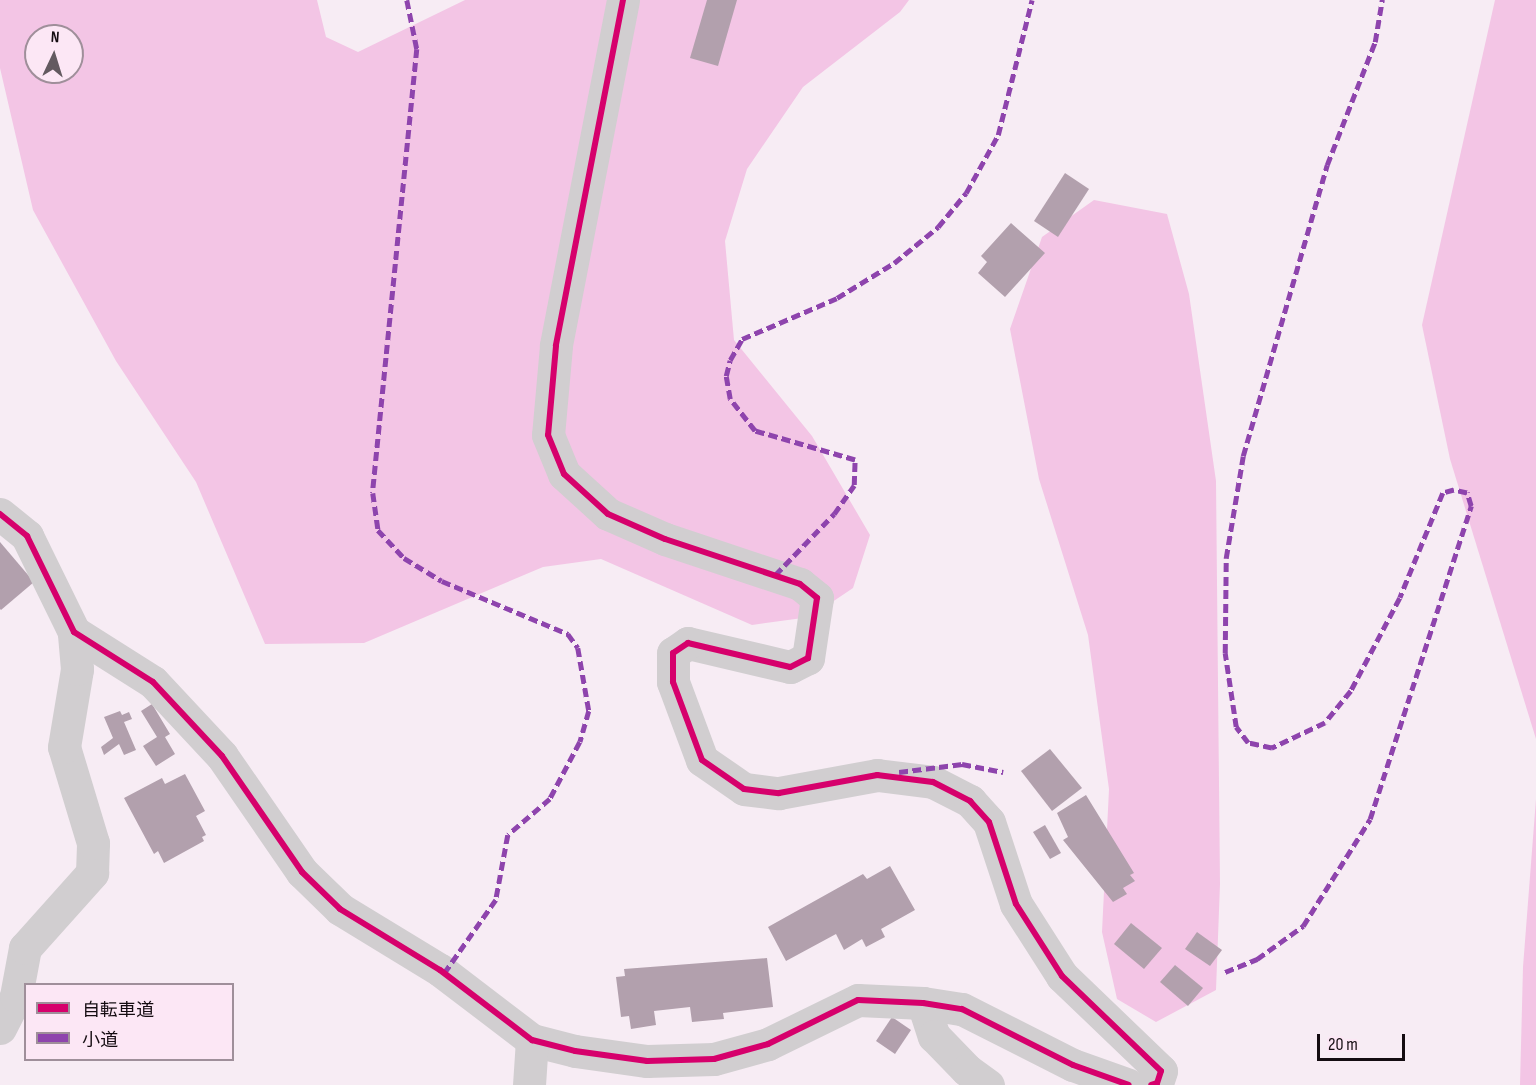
<!DOCTYPE html>
<meta charset="utf-8">
<style>
body{margin:0}
#map{position:relative;width:1536px;height:1085px;overflow:hidden;background:#f7ecf4;font-family:"Sofia Sans Condensed","Noto Sans JP",sans-serif}
div>[style]{position:absolute}
[style*='--x']{left:calc(var(--x)*1px);top:calc(var(--y)*1px);width:calc(var(--w)*1px);rotate:calc(var(--a)*1deg)}
.green>*{inset:0;background:#f3c5e5}
.building>*{inset:0;background:#b2a0ad}
.minor>*{height:33px;margin:-16.5px;padding:0 16.5px;transform-origin:16.5px;border-radius:16.5px;background:#d1ced0}
.quiet>*{height:4.5px;margin-top:-2.25px;transform-origin:0;background:repeating-linear-gradient(90deg,#8e44ad 0 9px,transparent 0 13.5px)}
.cycleway>*{height:6px;margin:-3px;padding:0 3px;transform-origin:3px;border-radius:3px;background:#d6006c}
span{translate:-50% -50%;white-space:nowrap;text-align:center;line-height:1.15;-webkit-text-stroke:5px #fce7f5;paint-order:stroke}
.legend{position:absolute;left:24px;top:983px;width:210px;height:78px;box-sizing:border-box;background:#fce7f5;border:2px solid #9f8f9a;margin:0;padding:8px 10px;list-style:none;font-size:18px;color:#140c11}
.legend li{display:flex;align-items:center;gap:12px;height:30px}
.legend b{width:30px;border:2px solid #9f8f9a}
.north{position:absolute;left:24px;top:24px;width:60px;height:60px;box-sizing:border-box;background:#fce7f5;border:2px solid #9f8f9a;border-radius:50%;rotate:4deg;font-size:16px;font-weight:700;line-height:24px;text-align:center;color:#140c11}
.north::after{content:'';display:block;margin:auto;width:21px;height:27px;background:#635a60;clip-path:polygon(50% 0,100% 100%,50% 72%,0 100%)}
.scale{position:absolute;left:1317px;top:1034px;width:88px;height:27px;box-sizing:border-box;border:3px solid #140c11;border-top:0;padding-left:8px;font-size:18px;line-height:21px;white-space:nowrap;color:#140c11;-webkit-text-stroke:4px #fce7f5;paint-order:stroke}
</style>
<div id="map">
<div class="green">
<div style="clip-path:polygon(evenodd,0 0,317px 0,326px 37px,358px 52px,465px 0,909px 0,900px 12px,803px 87px,747px 169px,725px 241px,734px 340px,812px 436px,870px 535px,853px 588px,810px 617px,752px 625px,601px 559px,543px 567px,364px 643px,265px 644px,196px 482px,116px 361px,33px 210px,0 68px,0 0,36px 36px,72px 36px,72px 72px,36px 72px,36px 36px)"></div>
<div style="clip-path:polygon(1495px 0,1536px 0,1536px 739px,1450px 459px,1422px 325px)"></div>
<div style="clip-path:polygon(1094px 200px,1167px 214px,1189px 294px,1216px 481px,1220px 884px,1216px 990px,1156px 1022px,1117px 999px,1102px 932px,1109px 789px,1088px 635px,1039px 479px,1010px 329px,1042px 237px)"></div>
<div style="clip-path:polygon(1536px 799px,1536px 1085px,1520px 1085px,1523px 967px)"></div>
</div>
<div class="building">
<div style="clip-path:polygon(707px 0,737px 0,718px 66px,690px 58px)"></div>
<div style="clip-path:polygon(1065px 173px,1089px 189px,1058px 237px,1034px 221px)"></div>
<div style="clip-path:polygon(1011px 223px,1045px 253px,1005px 297px,978px 273px,987px 262px,981px 256px)"></div>
<div style="clip-path:polygon(0 542px,34px 582px,1px 610px,0 609px)"></div>
<div style="clip-path:polygon(152px 704px,170px 734px,165px 737px,175px 754px,156px 766px,143px 746px,157px 737px,141px 711px)"></div>
<div style="clip-path:polygon(120px 711px,122px 715px,129px 712px,132px 719px,124px 722px,136px 750px,124px 755px,119px 744px,104px 755px,101px 747px,113px 738px,104px 717px)"></div>
<div style="clip-path:polygon(1050px 749px,1082px 788px,1052px 811px,1021px 771px)"></div>
<div style="clip-path:polygon(185px 774px,205px 811px,196px 816px,206px 835px,202px 837px,204px 841px,164px 863px,158px 851px,154px 854px,124px 798px,162px 778px,165px 784px)"></div>
<div style="clip-path:polygon(1086px 795px,1134px 873px,1130px 875px,1135px 881px,1123px 888px,1127px 894px,1113px 902px,1063px 840px,1068px 837px,1057px 813px)"></div>
<div style="clip-path:polygon(1045px 825px,1061px 853px,1050px 859px,1033px 832px)"></div>
<div style="clip-path:polygon(890px 866px,915px 910px,881px 929px,885px 937px,866px 947px,862px 939px,844px 950px,836px 934px,786px 961px,768px 927px,863px 874px,867px 879px)"></div>
<div style="clip-path:polygon(1131px 923px,1162px 948px,1144px 969px,1114px 944px)"></div>
<div style="clip-path:polygon(1197px 932px,1222px 950px,1210px 966px,1185px 949px)"></div>
<div style="clip-path:polygon(767px 958px,773px 1007px,723px 1013px,724px 1019px,692px 1022px,690px 1007px,654px 1011px,656px 1025px,631px 1029px,629px 1016px,621px 1017px,616px 977px,625px 976px,624px 969px)"></div>
<div style="clip-path:polygon(1175px 965px,1203px 988px,1188px 1006px,1160px 982px)"></div>
<div style="clip-path:polygon(892px 1017px,911px 1030px,895px 1054px,876px 1041px)"></div>
</div>
<div class="minor">
<div style="--x:623;--y:0;--w:352;--a:101"></div>
<div style="--x:556;--y:346;--w:89;--a:95.1"></div>
<div style="--x:548;--y:435;--w:42;--a:67.7"></div>
<div style="--x:564;--y:474;--w:59;--a:42.3"></div>
<div style="--x:608;--y:514;--w:62;--a:23.7"></div>
<div style="--x:665;--y:539;--w:142;--a:18.4"></div>
<div style="--x:800;--y:584;--w:22;--a:39"></div>
<div style="--x:817;--y:598;--w:61;--a:98.5"></div>
<div style="--x:808;--y:658;--w:20;--a:153"></div>
<div style="--x:790;--y:667;--w:105;--a:-166.8"></div>
<div style="--x:688;--y:643;--w:18;--a:146"></div>
<div style="--x:673;--y:653;--w:29;--a:90"></div>
<div style="--x:673;--y:682;--w:83;--a:69.6"></div>
<div style="--x:702;--y:760;--w:51;--a:34.6"></div>
<div style="--x:744;--y:789;--w:35;--a:7"></div>
<div style="--x:779;--y:793;--w:100;--a:-10.4"></div>
<div style="--x:877;--y:775;--w:56;--a:7.1"></div>
<div style="--x:933;--y:782;--w:42;--a:27.2"></div>
<div style="--x:970;--y:801;--w:28;--a:48"></div>
<div style="--x:989;--y:822;--w:86;--a:71.8"></div>
<div style="--x:1016;--y:904;--w:85;--a:57.4"></div>
<div style="--x:1062;--y:976;--w:137;--a:43.8"></div>
<div style="--x:1161;--y:1071;--w:13;--a:108"></div>
<div style="--x:1157;--y:1083;--w:6;--a:162"></div>
<div style="--x:0;--y:514;--w:35;--a:39"></div>
<div style="--x:27;--y:536;--w:107;--a:63.9"></div>
<div style="--x:74;--y:632;--w:93;--a:32.3"></div>
<div style="--x:153;--y:682;--w:101;--a:47"></div>
<div style="--x:222;--y:756;--w:141;--a:55.4"></div>
<div style="--x:302;--y:872;--w:53;--a:44.2"></div>
<div style="--x:340;--y:909;--w:117;--a:31.4"></div>
<div style="--x:440;--y:970;--w:116;--a:37.3"></div>
<div style="--x:532;--y:1040;--w:44;--a:14.3"></div>
<div style="--x:575;--y:1051;--w:73;--a:7.9"></div>
<div style="--x:647;--y:1061;--w:67;--a:-1.7"></div>
<div style="--x:714;--y:1059;--w:56;--a:-15.5"></div>
<div style="--x:768;--y:1044;--w:100;--a:-26.1"></div>
<div style="--x:858;--y:1000;--w:65;--a:2.6"></div>
<div style="--x:923;--y:1003;--w:39;--a:9"></div>
<div style="--x:962;--y:1009;--w:124;--a:26.8"></div>
<div style="--x:1073;--y:1065;--w:59;--a:19.7"></div>
<div style="--x:923;--y:1003;--w:35;--a:72"></div>
<div style="--x:934;--y:1036;--w:47;--a:45.9"></div>
<div style="--x:967;--y:1070;--w:26;--a:36"></div>
<div style="--x:0;--y:1028;--w:36;--a:-63"></div>
<div style="--x:16;--y:996;--w:49;--a:-79.4"></div>
<div style="--x:25;--y:948;--w:101;--a:-48.2"></div>
<div style="--x:92;--y:873;--w:30;--a:-88"></div>
<div style="--x:93;--y:843;--w:100;--a:-106.8"></div>
<div style="--x:64;--y:747;--w:79;--a:-80.5"></div>
<div style="--x:77;--y:669;--w:37;--a:-95"></div>
<div style="--x:529;--y:1085;--w:45;--a:-86.2"></div>
</div>
<div class="quiet">
<div style="--x:407;--y:0;--w:50;--a:78.5"></div>
<div style="--x:417;--y:49;--w:446;--a:95.7"></div>
<div style="--x:373;--y:493;--w:37;--a:82"></div>
<div style="--x:378;--y:530;--w:38;--a:47"></div>
<div style="--x:404;--y:558;--w:44;--a:31.2"></div>
<div style="--x:442;--y:581;--w:137;--a:22.8"></div>
<div style="--x:568;--y:634;--w:17;--a:54"></div>
<div style="--x:578;--y:648;--w:64;--a:80.1"></div>
<div style="--x:589;--y:711;--w:32;--a:106"></div>
<div style="--x:580;--y:742;--w:64;--a:117.8"></div>
<div style="--x:550;--y:799;--w:55;--a:139.4"></div>
<div style="--x:508;--y:835;--w:66;--a:100.5"></div>
<div style="--x:496;--y:900;--w:90;--a:125.1"></div>
<div style="--x:775;--y:575;--w:85;--a:-46"></div>
<div style="--x:834;--y:514;--w:35;--a:-55"></div>
<div style="--x:854;--y:485;--w:25;--a:-88"></div>
<div style="--x:855;--y:460;--w:104;--a:-163.8"></div>
<div style="--x:755;--y:431;--w:41;--a:-128"></div>
<div style="--x:730;--y:399;--w:23;--a:-100"></div>
<div style="--x:726;--y:376;--w:16;--a:-76"></div>
<div style="--x:730;--y:360;--w:24;--a:-60"></div>
<div style="--x:742;--y:339;--w:103;--a:-23.3"></div>
<div style="--x:837;--y:298;--w:67;--a:-31.6"></div>
<div style="--x:894;--y:263;--w:57;--a:-39.3"></div>
<div style="--x:938;--y:227;--w:44;--a:-50.5"></div>
<div style="--x:966;--y:193;--w:66;--a:-61.1"></div>
<div style="--x:998;--y:135;--w:139;--a:-75.9"></div>
<div style="--x:899;--y:772;--w:64;--a:-7.2"></div>
<div style="--x:962;--y:764;--w:42;--a:11"></div>
<div style="--x:1225;--y:972;--w:35;--a:-22"></div>
<div style="--x:1257;--y:959;--w:57;--a:-35.7"></div>
<div style="--x:1303;--y:926;--w:126;--a:-57.9"></div>
<div style="--x:1370;--y:819;--w:329;--a:-72.1"></div>
<div style="--x:1471;--y:506;--w:14;--a:-107"></div>
<div style="--x:1467;--y:493;--w:13;--a:-167"></div>
<div style="--x:1454;--y:490;--w:11;--a:165"></div>
<div style="--x:1443;--y:493;--w:113;--a:112.3"></div>
<div style="--x:1400;--y:598;--w:105;--a:117.8"></div>
<div style="--x:1351;--y:691;--w:41;--a:129.1"></div>
<div style="--x:1325;--y:723;--w:59;--a:154.7"></div>
<div style="--x:1272;--y:748;--w:25;--a:-168"></div>
<div style="--x:1248;--y:743;--w:20;--a:-127"></div>
<div style="--x:1236;--y:727;--w:75;--a:-98.5"></div>
<div style="--x:1225;--y:653;--w:95;--a:-89.4"></div>
<div style="--x:1226;--y:558;--w:103;--a:-80.5"></div>
<div style="--x:1243;--y:456;--w:303;--a:-73.9"></div>
<div style="--x:1327;--y:165;--w:132;--a:-68.7"></div>
<div style="--x:1375;--y:42;--w:43;--a:-80.5"></div>
</div>
<div class="cycleway">
<div style="--x:623;--y:0;--w:352;--a:101"></div>
<div style="--x:556;--y:346;--w:89;--a:95.1"></div>
<div style="--x:548;--y:435;--w:42;--a:67.7"></div>
<div style="--x:564;--y:474;--w:59;--a:42.3"></div>
<div style="--x:608;--y:514;--w:62;--a:23.7"></div>
<div style="--x:665;--y:539;--w:142;--a:18.4"></div>
<div style="--x:800;--y:584;--w:22;--a:39"></div>
<div style="--x:817;--y:598;--w:61;--a:98.5"></div>
<div style="--x:808;--y:658;--w:20;--a:153"></div>
<div style="--x:790;--y:667;--w:105;--a:-166.8"></div>
<div style="--x:688;--y:643;--w:18;--a:146"></div>
<div style="--x:673;--y:653;--w:29;--a:90"></div>
<div style="--x:673;--y:682;--w:83;--a:69.6"></div>
<div style="--x:702;--y:760;--w:51;--a:34.6"></div>
<div style="--x:744;--y:789;--w:35;--a:7"></div>
<div style="--x:779;--y:793;--w:100;--a:-10.4"></div>
<div style="--x:877;--y:775;--w:56;--a:7.1"></div>
<div style="--x:933;--y:782;--w:42;--a:27.2"></div>
<div style="--x:970;--y:801;--w:28;--a:48"></div>
<div style="--x:989;--y:822;--w:86;--a:71.8"></div>
<div style="--x:1016;--y:904;--w:85;--a:57.4"></div>
<div style="--x:1062;--y:976;--w:137;--a:43.8"></div>
<div style="--x:1161;--y:1071;--w:13;--a:108"></div>
<div style="--x:1157;--y:1083;--w:6;--a:162"></div>
<div style="--x:0;--y:514;--w:35;--a:39"></div>
<div style="--x:27;--y:536;--w:107;--a:63.9"></div>
<div style="--x:74;--y:632;--w:93;--a:32.3"></div>
<div style="--x:153;--y:682;--w:101;--a:47"></div>
<div style="--x:222;--y:756;--w:141;--a:55.4"></div>
<div style="--x:302;--y:872;--w:53;--a:44.2"></div>
<div style="--x:340;--y:909;--w:117;--a:31.4"></div>
<div style="--x:440;--y:970;--w:116;--a:37.3"></div>
<div style="--x:532;--y:1040;--w:44;--a:14.3"></div>
<div style="--x:575;--y:1051;--w:73;--a:7.9"></div>
<div style="--x:647;--y:1061;--w:67;--a:-1.7"></div>
<div style="--x:714;--y:1059;--w:56;--a:-15.5"></div>
<div style="--x:768;--y:1044;--w:100;--a:-26.1"></div>
<div style="--x:858;--y:1000;--w:65;--a:2.6"></div>
<div style="--x:923;--y:1003;--w:39;--a:9"></div>
<div style="--x:962;--y:1009;--w:124;--a:26.8"></div>
<div style="--x:1073;--y:1065;--w:59;--a:19.7"></div>
</div>
<ul class="legend">
<li><b style="height:8px;background:#d6006c"></b>自転車道</li>
<li><b style="height:8px;background:#8e44ad"></b>小道</li>
</ul>
<div class="north">N</div>
<div class="scale">20 m</div>
</div>
